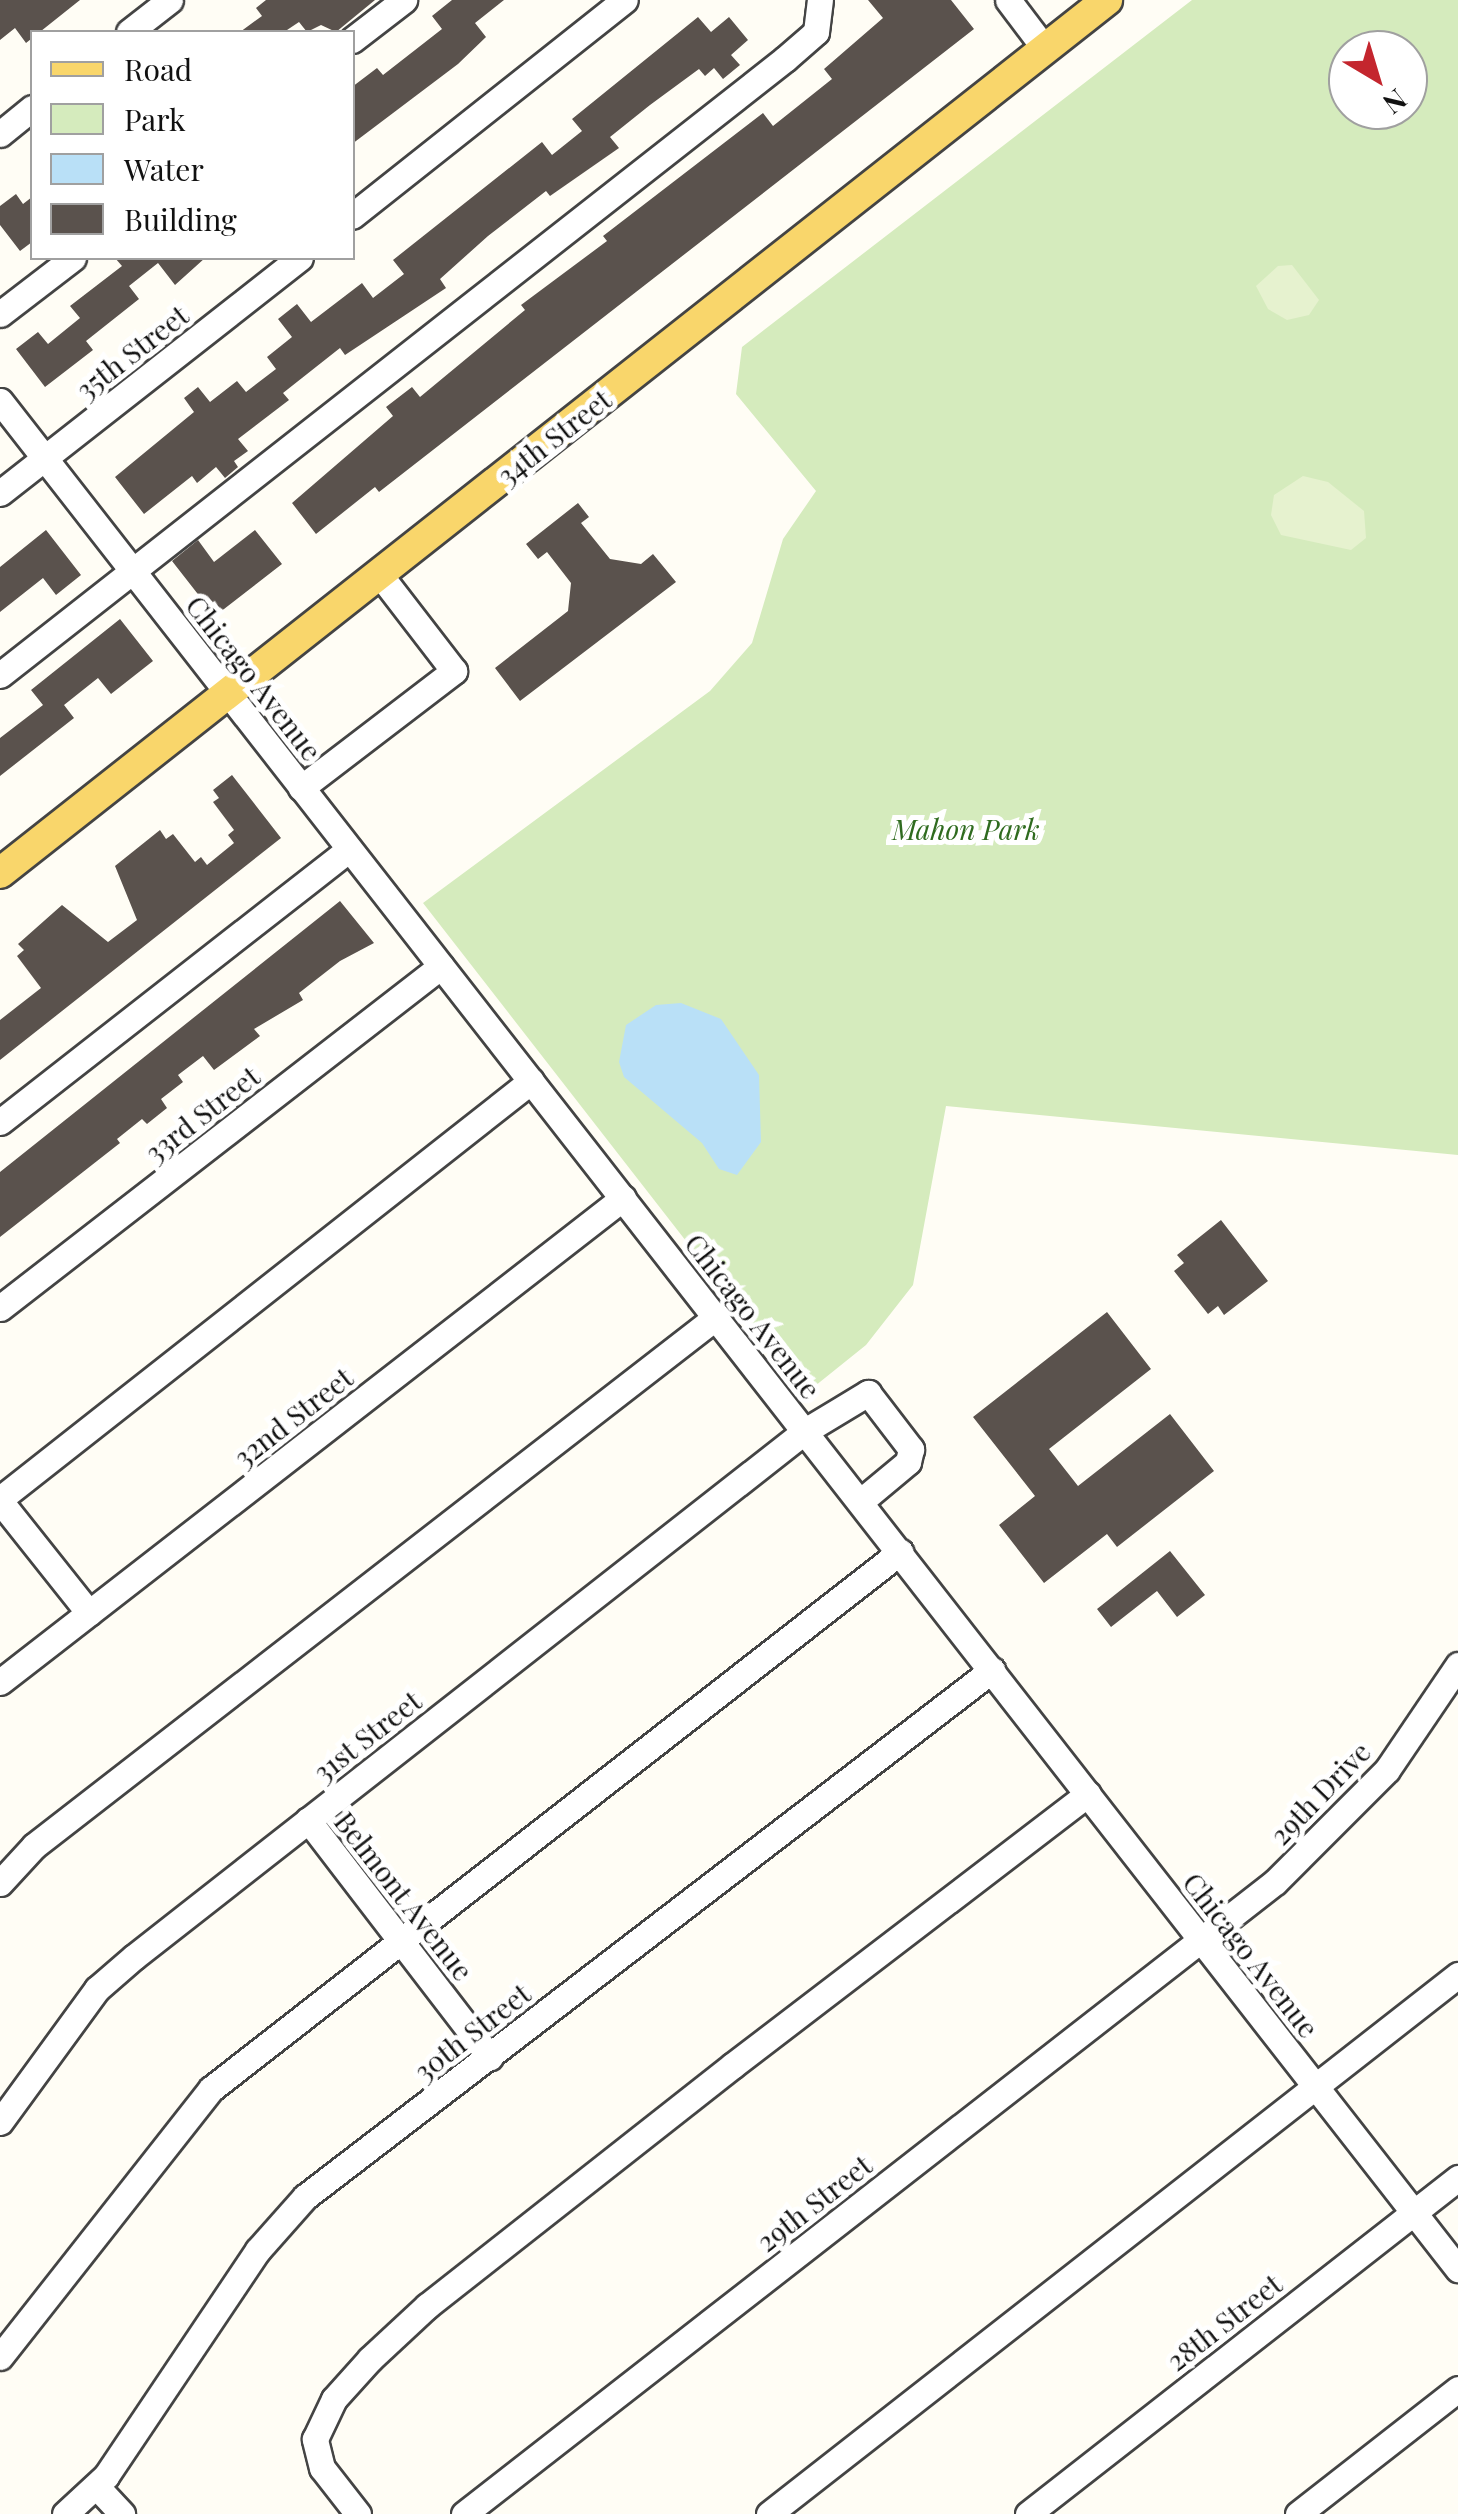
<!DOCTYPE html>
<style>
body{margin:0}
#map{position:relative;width:1458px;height:2514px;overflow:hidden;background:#fffdf5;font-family:"Playfair Display",serif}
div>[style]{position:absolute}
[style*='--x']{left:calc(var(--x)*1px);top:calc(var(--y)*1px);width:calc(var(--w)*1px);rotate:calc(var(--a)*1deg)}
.green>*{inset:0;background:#d5ebbd}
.pitch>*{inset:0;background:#e6f2cf}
.water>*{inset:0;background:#b9e0f7}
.building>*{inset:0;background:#5a524d}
.roads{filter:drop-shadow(2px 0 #444) drop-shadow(-2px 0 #444) drop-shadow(0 2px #444) drop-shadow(0 -2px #444)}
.minor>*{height:25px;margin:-12.5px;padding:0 12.5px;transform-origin:12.5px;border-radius:12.5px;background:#fff}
.major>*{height:30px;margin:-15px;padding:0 15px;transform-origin:15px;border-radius:15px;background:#f9d66b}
span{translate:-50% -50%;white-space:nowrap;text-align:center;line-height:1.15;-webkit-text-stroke:10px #fff;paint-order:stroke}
.street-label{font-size:28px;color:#111}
.park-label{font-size:28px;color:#2f6b1f;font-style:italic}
.legend{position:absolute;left:30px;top:30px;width:325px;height:230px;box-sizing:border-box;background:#fff;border:2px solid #a0a0a0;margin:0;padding:12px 18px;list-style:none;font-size:30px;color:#111}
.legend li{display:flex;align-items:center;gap:20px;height:50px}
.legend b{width:50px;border:2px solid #a0a0a0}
.north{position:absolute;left:1328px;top:30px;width:100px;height:100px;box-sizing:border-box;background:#fff;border:2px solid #a0a0a0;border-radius:50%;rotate:142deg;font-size:28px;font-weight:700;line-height:40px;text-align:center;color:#111}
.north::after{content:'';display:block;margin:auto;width:35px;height:45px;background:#c4262e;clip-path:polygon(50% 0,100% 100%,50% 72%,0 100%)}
</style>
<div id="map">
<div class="green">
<div style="clip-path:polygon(evenodd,1192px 0,1458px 0,1458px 1155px,946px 1106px,913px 1285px,866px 1345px,805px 1394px,423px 903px,710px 691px,752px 643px,783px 539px,816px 491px,736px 394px,742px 347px,1192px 0,1348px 50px,1408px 50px,1408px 110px,1348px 110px,1348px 50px)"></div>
</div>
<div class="pitch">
<div style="clip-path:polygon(1292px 265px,1319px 300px,1309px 315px,1287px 320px,1268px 309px,1256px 286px,1278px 266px)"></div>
<div style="clip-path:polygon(1303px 476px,1328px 482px,1364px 511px,1366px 538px,1351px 550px,1281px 535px,1271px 515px,1274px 495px)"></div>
</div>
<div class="water">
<div style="clip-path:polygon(681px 1003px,721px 1019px,759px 1075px,761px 1142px,737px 1175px,719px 1169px,702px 1143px,624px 1077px,619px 1062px,626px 1025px,656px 1005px)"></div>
</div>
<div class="building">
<div style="clip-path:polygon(0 0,80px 0,26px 43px,15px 28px,0 40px)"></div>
<div style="clip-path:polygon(266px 0,375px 0,336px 32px,321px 25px,307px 32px,299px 22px,284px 32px,240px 32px,262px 16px,256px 8px)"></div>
<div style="clip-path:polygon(452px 0,504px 0,475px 23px,486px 37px,458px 64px,352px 144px,352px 87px,377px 68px,383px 75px,442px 29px,432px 16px)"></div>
<div style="clip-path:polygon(868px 0,951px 0,974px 29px,379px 492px,375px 487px,316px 534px,292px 503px,393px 416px,386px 407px,412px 387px,420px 397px,525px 310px,521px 305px,607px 241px,603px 236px,763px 113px,773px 126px,832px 79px,824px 69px,883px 18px)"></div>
<div style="clip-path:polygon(698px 17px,711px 32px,729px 17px,748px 40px,731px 55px,740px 65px,723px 79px,714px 68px,705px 76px,699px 69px,650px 105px,610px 137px,619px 148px,550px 196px,546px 191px,488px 236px,440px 279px,446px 288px,345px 355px,340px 348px,283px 393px,289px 400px,238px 439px,248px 451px,234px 461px,238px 467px,225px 478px,216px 467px,197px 483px,192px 476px,144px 514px,115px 477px,194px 412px,184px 398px,198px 387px,210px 402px,237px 381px,246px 392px,276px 369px,267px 357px,292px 337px,278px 319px,297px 304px,311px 322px,362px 283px,373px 298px,404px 274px,393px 260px,542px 142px,552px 155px,582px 131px,572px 119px)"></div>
<div style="clip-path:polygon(16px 194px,23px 204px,32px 197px,32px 242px,20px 251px,0 225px,0 206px)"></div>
<div style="clip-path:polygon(115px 258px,205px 258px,175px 285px,158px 263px,129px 286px,139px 299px,86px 341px,93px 350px,45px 387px,16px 349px,38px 332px,48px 344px,80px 318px,70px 306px,122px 266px)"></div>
<div style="clip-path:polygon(578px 503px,589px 517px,581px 523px,610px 559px,641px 564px,653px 554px,676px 582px,520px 701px,495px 668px,568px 611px,571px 583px,547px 552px,538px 559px,526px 544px)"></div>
<div style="clip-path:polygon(46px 530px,81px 575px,56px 595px,43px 578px,0 612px,0 567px)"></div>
<div style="clip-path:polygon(255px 530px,282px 564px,215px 616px,172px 561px,198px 540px,214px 562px)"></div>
<div style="clip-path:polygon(120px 619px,153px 661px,111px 694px,98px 678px,64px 705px,74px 718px,0 776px,0 738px,43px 705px,31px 690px)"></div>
<div style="clip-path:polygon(232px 775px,281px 838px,0 1060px,0 1020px,41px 988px,17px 956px,24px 950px,18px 944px,62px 905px,108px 942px,137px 920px,115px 866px,160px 830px,166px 839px,173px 834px,195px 862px,201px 857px,207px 865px,234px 843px,228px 835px,234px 830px,213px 802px,219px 798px,213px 790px)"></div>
<div style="clip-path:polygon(340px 901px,374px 943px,340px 961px,299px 993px,303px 1000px,254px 1029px,260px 1036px,214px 1070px,203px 1056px,178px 1075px,183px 1082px,161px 1099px,167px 1108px,147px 1124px,142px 1119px,117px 1139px,120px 1143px,0 1237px,0 1172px)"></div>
<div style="clip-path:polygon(1221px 1220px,1268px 1281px,1224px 1315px,1218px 1306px,1208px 1314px,1174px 1271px,1184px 1263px,1177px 1255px)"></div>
<div style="clip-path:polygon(1107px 1312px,1151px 1369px,1049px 1449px,1078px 1486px,1170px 1414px,1214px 1471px,1117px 1547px,1107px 1534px,1044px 1583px,999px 1525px,1035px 1496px,973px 1417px)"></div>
<div style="clip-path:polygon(1170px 1551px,1205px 1595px,1177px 1617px,1157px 1591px,1111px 1627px,1097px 1609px)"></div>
</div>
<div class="roads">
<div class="minor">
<div style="--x:1008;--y:0;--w:61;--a:52.9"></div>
<div style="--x:129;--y:32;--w:52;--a:-38"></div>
<div style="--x:352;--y:40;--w:66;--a:-37.6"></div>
<div style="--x:0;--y:134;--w:41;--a:-39.1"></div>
<div style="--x:352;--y:216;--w:348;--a:-38.4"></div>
<div style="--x:0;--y:314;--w:92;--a:-37.5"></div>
<div style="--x:0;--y:401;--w:2370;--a:52.03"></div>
<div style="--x:0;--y:493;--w:381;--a:-38.1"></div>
<div style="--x:0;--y:675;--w:998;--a:-38.12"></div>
<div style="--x:785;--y:59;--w:41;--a:-41.1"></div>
<div style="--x:816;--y:32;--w:32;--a:-83"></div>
<div style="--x:301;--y:788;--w:193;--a:-37.4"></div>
<div style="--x:454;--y:671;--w:121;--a:-127.6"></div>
<div style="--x:0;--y:1122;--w:443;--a:-38"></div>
<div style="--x:0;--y:1308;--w:558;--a:-37.79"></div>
<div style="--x:0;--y:1499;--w:676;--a:-38.21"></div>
<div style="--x:0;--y:1501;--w:143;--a:51.5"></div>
<div style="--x:0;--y:1682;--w:789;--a:-37.84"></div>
<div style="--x:308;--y:1820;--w:299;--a:52.5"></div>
<div style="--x:0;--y:1883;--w:50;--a:-47.4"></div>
<div style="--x:34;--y:1846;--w:863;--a:-37.8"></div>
<div style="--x:0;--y:2122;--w:165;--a:-53.9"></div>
<div style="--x:97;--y:1989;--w:49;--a:-40.9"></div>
<div style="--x:134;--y:1957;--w:853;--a:-38.09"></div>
<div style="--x:805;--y:1431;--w:74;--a:-31.1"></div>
<div style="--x:868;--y:1393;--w:71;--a:52.5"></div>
<div style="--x:911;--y:1449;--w:13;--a:103"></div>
<div style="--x:908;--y:1462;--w:62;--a:140.2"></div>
<div style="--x:0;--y:2357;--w:341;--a:-51.8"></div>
<div style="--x:211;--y:2089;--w:874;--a:-37.93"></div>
<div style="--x:97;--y:2487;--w:37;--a:47"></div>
<div style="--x:65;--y:2514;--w:56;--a:-42.8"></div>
<div style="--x:106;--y:2476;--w:272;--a:-56.1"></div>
<div style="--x:258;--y:2250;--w:71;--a:-48.4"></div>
<div style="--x:305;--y:2197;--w:866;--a:-37.49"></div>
<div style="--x:358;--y:2514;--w:58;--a:-128"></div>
<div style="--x:322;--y:2468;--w:30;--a:-104"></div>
<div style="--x:315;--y:2439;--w:44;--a:-64.6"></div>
<div style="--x:334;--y:2399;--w:54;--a:-48"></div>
<div style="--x:370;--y:2359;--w:78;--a:-42.9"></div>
<div style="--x:427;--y:2306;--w:388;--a:-38.2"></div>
<div style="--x:732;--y:2066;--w:448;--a:-37.4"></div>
<div style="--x:464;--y:2514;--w:1028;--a:-37.93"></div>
<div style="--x:1275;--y:1882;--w:158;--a:-45"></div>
<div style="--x:1387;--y:1770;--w:127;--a:-55.9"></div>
<div style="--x:769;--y:2514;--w:875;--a:-38.04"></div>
<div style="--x:1028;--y:2514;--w:546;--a:-38"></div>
<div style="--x:1298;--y:2514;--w:203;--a:-38"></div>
</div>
<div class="major">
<div style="--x:0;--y:873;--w:1410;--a:-38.26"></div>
</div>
</div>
<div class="street-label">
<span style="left:132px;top:352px;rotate:-38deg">35th Street</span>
<span style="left:554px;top:437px;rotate:-38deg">34th Street</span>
<span style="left:254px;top:678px;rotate:52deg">Chicago Avenue</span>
<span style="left:202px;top:1114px;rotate:-38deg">33rd Street</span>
<span style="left:753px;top:1316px;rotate:52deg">Chicago Avenue</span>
<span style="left:293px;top:1417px;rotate:-38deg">32nd Street</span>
<span style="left:367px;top:1736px;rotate:-38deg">31st Street</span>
<span style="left:1320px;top:1793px;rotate:-46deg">29th Drive</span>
<span style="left:404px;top:1896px;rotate:52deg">Belmont Avenue</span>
<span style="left:1251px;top:1955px;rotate:52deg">Chicago Avenue</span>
<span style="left:472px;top:2032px;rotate:-38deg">30th Street</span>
<span style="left:814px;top:2203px;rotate:-38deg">29th Street</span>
<span style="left:1224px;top:2322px;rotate:-38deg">28th Street</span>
</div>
<div class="park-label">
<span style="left:966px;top:829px">Mahon Park</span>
</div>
<ul class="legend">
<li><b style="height:12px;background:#f9d66b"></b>Road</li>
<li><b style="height:28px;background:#d5ebbd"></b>Park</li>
<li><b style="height:28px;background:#b9e0f7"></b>Water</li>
<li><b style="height:28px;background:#5a524d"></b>Building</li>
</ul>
<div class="north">N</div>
</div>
